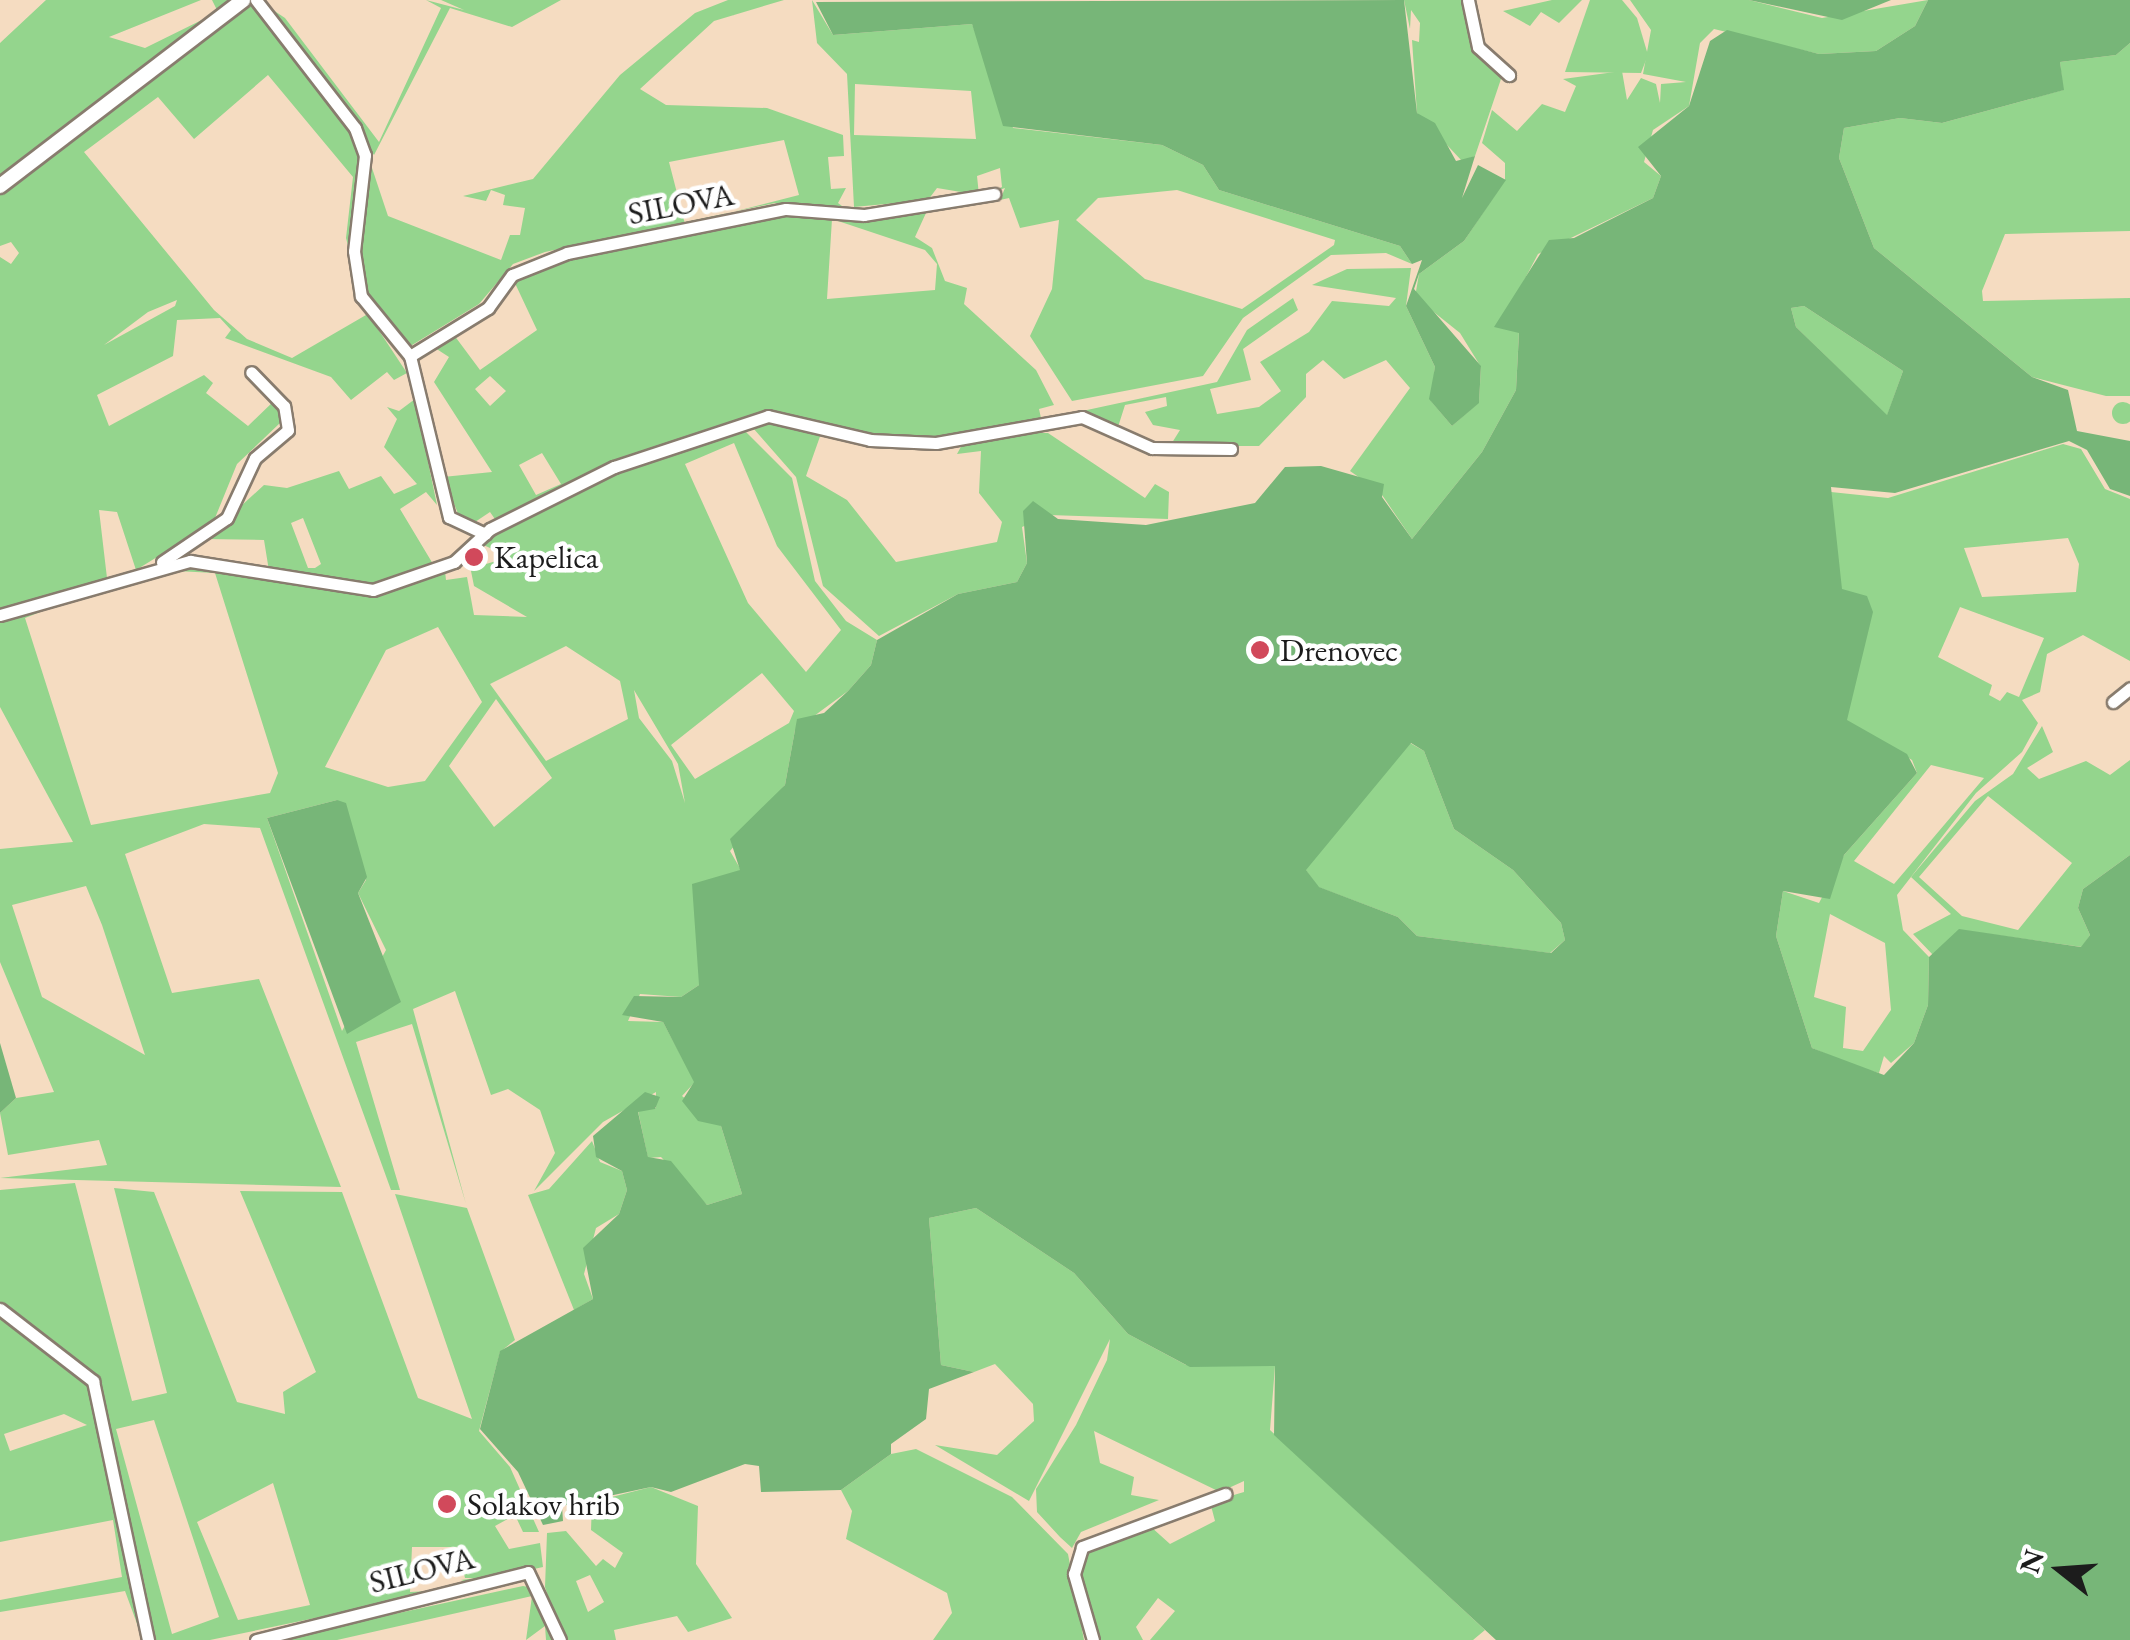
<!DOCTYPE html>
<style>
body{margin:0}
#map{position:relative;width:2130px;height:1640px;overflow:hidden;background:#f5dcc1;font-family:"EB Garamond",serif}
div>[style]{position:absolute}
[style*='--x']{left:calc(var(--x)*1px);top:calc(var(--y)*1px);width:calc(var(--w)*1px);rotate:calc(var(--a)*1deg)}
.green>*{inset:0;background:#94d58d}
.round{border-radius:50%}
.forest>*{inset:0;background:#77b678}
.roads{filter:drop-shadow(2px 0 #887c6e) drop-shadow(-2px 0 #887c6e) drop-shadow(0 2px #887c6e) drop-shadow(0 -2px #887c6e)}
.minor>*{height:11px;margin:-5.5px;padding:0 5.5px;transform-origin:5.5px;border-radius:5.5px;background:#fff}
.tertiary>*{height:14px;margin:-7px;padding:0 7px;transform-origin:7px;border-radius:7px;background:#fff}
.dots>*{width:28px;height:28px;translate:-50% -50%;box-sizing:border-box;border:5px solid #fff;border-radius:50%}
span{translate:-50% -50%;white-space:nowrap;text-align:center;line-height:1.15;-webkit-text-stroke:9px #fff;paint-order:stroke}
.street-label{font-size:32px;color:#1c1c1c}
.poi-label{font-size:32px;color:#1c1c1c}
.left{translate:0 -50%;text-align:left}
.north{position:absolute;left:2010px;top:1520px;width:100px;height:100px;-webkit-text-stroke:8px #fff;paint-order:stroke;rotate:287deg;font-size:28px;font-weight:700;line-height:40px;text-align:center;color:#1c1c1c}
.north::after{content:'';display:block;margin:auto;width:35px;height:45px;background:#1c1c1c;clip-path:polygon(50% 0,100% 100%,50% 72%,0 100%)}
</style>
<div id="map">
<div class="green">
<div style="clip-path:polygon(46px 0,201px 0,109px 37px,145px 48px,218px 12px,212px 0,236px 0,0 180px,0 43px)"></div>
<div style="clip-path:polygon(258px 0,285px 18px,379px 142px,441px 8px,426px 0,464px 10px,441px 0,561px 0,512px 27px,450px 8px,374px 155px)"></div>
<div style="clip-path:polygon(evenodd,728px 0,784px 0,714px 21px,640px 89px,666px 105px,767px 108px,843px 135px,844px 156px,828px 157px,831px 189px,846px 188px,838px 203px,846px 209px,775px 203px,545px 252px,513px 264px,479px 304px,404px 350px,367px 304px,356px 258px,369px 159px,388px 216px,501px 260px,510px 235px,520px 235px,525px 208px,503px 205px,505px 195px,491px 190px,486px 201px,463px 196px,533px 179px,620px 75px,695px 13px,728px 0,784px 140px,799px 195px,685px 224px,669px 162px,784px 140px)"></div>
<div style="clip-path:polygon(evenodd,812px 0,833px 35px,972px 24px,1013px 128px,1162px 145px,1203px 165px,1219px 190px,1400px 246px,1412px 264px,1386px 253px,1331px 255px,1243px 318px,1203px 376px,1072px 401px,1030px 336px,1052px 289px,1059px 220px,1020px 228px,1009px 198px,1000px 200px,1005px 188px,990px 193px,1002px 187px,1000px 168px,977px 176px,979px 195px,937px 188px,928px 200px,854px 207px,847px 74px,817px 43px,812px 0,855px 84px,971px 91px,976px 139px,854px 135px,855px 84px,812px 0,1177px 190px,1335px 240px,1334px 245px,1242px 309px,1145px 279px,1076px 220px,1098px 198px,1177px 190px)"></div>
<div style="clip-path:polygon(1404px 0,1465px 0,1478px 54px,1502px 76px,1475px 156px,1462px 161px,1417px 113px,1412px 40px,1419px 42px,1420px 23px,1411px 10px,1410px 29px)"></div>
<div style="clip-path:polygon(1552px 0,1582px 0,1559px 23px,1541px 12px,1530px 26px,1503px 11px)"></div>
<div style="clip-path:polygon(1590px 0,1622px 0,1637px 18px,1648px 55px,1641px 73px,1565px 72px)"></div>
<div style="clip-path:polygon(1630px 0,1749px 0,1822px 18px,1928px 0,1915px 26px,1876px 51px,1819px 54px,1714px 29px,1700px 43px,1689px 106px,1653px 130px,1644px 162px,1661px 176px,1653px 198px,1538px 254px,1501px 324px,1519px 332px,1516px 390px,1482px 452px,1412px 539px,1380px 492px,1350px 471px,1410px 388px,1386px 360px,1344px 379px,1323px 360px,1306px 374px,1306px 397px,1259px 446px,1170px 446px,1180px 430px,1153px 425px,1145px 412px,1167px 406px,1166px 397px,1125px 405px,1118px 427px,1073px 413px,1217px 382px,1247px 330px,1293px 298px,1298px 310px,1243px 349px,1251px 380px,1210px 389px,1217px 414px,1259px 407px,1281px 391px,1260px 362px,1309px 332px,1332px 301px,1389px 306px,1396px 298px,1312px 285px,1347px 269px,1411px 268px,1406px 306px,1435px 367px,1431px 401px,1452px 426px,1479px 402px,1481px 367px,1460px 333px,1415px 297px,1419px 274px,1464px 241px,1505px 180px,1505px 163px,1482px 143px,1492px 110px,1517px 131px,1542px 104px,1565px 112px,1576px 86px,1563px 79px,1622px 71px,1627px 100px,1641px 78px,1656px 84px,1660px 103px,1661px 84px,1686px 82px,1643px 74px,1651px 30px)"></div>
<div style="clip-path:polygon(evenodd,248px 2px,349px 123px,362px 157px,362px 305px,407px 373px,394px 380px,387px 372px,351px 400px,331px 377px,225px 338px,231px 330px,220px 318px,177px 320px,173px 356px,97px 395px,109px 426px,204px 375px,213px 383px,206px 393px,248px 426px,276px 399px,280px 423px,237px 464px,215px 518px,162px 554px,136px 570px,117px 512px,99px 510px,107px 578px,0 612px,0 257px,11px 264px,19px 253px,11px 242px,0 246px,0 192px,248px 2px,268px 75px,353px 177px,346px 238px,366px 315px,292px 358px,247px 339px,214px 310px,84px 152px,158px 97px,194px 139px,268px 75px,248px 2px,177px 300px,175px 306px,104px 345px,148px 312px,177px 300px)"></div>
<div style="clip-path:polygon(2130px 43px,2130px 231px,2005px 234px,1982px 291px,1983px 301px,2130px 298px,2130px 396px,2106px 396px,2032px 377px,1874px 248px,1839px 158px,1844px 128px,1900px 118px,1942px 123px,2063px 90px,2060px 62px,2116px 55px)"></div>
<div style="clip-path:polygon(evenodd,783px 213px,926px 213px,915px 237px,932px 248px,945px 281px,967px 288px,964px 304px,1036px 370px,1054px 405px,1039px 409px,1041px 418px,1054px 418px,927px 438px,848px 433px,769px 414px,632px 455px,497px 522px,490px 512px,472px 524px,459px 516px,443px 477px,492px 472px,434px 382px,449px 357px,432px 346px,454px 335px,480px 370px,537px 330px,513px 279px,545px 263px,783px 213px,832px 219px,925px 250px,937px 264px,935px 290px,827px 299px,832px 219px,783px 213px,490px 376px,506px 391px,490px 406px,475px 389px,490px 376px,783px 213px,542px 453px,561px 484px,536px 495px,519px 465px,542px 453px)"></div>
<div style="clip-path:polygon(1804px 306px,1903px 371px,1887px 416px,1796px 327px,1791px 308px)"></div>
<div style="clip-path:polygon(evenodd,415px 399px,437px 505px,426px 492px,400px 509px,433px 564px,383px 586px,269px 571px,264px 540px,205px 539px,264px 485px,287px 488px,339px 471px,349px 489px,381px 476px,394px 494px,417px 484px,384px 447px,397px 419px,387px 407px,399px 411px,415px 399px,303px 518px,321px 564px,315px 568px,308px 568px,291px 523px,303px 518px)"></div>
<div class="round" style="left:2112px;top:402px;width:22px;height:22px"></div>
<div style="clip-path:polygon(768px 420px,823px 428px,806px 476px,847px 500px,896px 562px,997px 542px,1002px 522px,979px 493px,981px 451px,957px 454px,963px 443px,1010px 433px,1048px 433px,1145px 498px,1155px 484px,1169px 492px,1168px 519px,1049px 515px,1022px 527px,1027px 563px,1017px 582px,958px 594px,879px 636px,823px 586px,796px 477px,753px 428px)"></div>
<div style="clip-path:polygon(evenodd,740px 426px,792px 478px,815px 581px,846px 621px,877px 640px,871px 665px,848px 691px,795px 730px,785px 785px,730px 851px,741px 870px,721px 881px,699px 985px,681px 997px,640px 994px,628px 1021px,663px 1022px,695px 1082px,682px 1096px,721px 1126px,742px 1194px,707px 1205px,661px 1157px,648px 1158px,638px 1111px,656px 1108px,656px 1092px,603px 1122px,534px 1191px,555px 1153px,540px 1110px,508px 1089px,491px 1095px,455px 991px,413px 1009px,466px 1204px,412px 1024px,356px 1042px,400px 1190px,391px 1190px,260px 828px,204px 824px,125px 854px,172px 993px,259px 979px,341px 1187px,0 1178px,107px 1165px,99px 1140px,8px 1155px,0 1113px,16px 1098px,54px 1092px,0 962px,0 849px,73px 842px,0 707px,0 619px,76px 598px,25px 618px,91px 825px,270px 793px,278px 773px,215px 573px,157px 570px,212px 567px,373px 593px,445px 571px,446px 580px,467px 577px,474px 615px,527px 617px,474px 586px,468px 556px,486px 564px,510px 557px,479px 543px,486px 536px,624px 466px,740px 426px,734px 443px,777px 546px,841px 630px,806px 672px,748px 603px,685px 464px,734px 443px,740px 426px,438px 627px,482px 702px,425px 781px,388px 787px,325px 767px,386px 650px,438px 627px,740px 426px,566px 646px,620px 681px,628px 719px,546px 761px,490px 684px,566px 646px,740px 426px,762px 673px,794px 711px,789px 723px,695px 779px,671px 745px,762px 673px,740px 426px,634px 690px,678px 764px,685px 803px,672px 761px,639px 718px,634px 690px,740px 426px,496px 699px,552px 778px,494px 827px,449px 766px,496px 699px,740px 426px,337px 800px,366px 880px,358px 893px,386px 950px,342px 1031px,267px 818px,337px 800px,740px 426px,86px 886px,102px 925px,145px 1055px,42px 997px,12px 905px,86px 886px)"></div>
<div style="clip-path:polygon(evenodd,2063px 444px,2081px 449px,2105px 489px,2130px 499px,2130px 661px,2083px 635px,2047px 654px,2040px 692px,2022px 700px,2038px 723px,2022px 752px,1976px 793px,1897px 895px,1903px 930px,1929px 957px,1928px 1005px,1914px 1043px,1891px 1063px,1884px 1056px,1879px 1073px,1857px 1067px,1812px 1048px,1776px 936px,1783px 891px,1819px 903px,1844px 855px,1917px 773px,1912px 760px,1847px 721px,1831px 492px,1888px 498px,2063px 444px,2068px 538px,2079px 564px,2076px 592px,1982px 597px,1964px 548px,2068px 538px,2063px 444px,1960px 607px,2044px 638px,2019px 697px,2007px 692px,2000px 701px,1989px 695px,1992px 685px,1938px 657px,1960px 607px,2063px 444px,1931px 765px,1984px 778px,1894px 884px,1854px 861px,1931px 765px,2063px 444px,1830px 914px,1885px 943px,1891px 1010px,1863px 1051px,1843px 1048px,1846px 1007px,1814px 997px,1830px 914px)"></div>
<div style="clip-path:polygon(evenodd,2042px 726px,2053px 752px,2027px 768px,2039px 779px,2086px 761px,2110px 775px,2130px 760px,2130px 855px,2083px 889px,2078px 908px,2090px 935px,2082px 947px,1959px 930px,1933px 955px,1913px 934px,1951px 914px,1911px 877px,1975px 801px,2013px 774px,2042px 726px,1988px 796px,2072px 863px,2018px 930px,1962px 916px,1919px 877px,1988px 796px)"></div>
<div style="clip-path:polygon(1410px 743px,1424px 751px,1454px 829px,1513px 870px,1561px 923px,1565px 940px,1550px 953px,1417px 936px,1398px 917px,1318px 887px,1305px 869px)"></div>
<div style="clip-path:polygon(592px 1141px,600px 1162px,622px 1171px,627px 1190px,619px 1214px,596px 1228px,584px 1274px,593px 1299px,574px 1310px,528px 1195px,549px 1189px)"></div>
<div style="clip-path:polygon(evenodd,75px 1183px,132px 1401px,167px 1393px,114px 1188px,154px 1192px,237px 1402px,285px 1414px,283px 1392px,316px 1372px,240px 1191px,342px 1192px,418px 1398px,472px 1419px,395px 1194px,467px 1208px,515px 1340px,500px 1352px,479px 1431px,510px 1467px,539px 1532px,523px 1532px,515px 1515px,495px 1526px,509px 1549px,540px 1543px,543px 1567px,470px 1583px,461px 1580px,476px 1578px,465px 1578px,457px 1547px,412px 1547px,410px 1592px,450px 1590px,210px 1640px,152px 1640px,99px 1384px,0 1305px,0 1190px,75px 1183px,154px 1420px,219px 1617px,172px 1634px,116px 1429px,154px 1420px,75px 1183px,273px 1483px,310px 1605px,238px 1620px,197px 1522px,273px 1483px)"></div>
<div style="clip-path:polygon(976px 1208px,1074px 1273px,1128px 1334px,1186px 1365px,1275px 1366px,1270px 1430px,1485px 1630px,1473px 1640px,1150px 1640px,1175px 1611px,1158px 1598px,1136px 1627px,1143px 1640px,1096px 1640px,1077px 1579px,1081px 1553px,1150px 1526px,1170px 1544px,1215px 1521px,1210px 1502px,1244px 1492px,1244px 1481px,1220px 1492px,1094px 1431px,1100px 1463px,1134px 1477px,1131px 1495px,1159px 1500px,1081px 1532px,1072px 1548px,1060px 1537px,1037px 1512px,1036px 1489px,1076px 1425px,1107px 1360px,1110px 1339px,1029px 1501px,935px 1445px,997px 1455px,1034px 1421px,1033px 1404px,995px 1364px,974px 1372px,941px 1365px,929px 1218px)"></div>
<div style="clip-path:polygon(evenodd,0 1313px,92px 1385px,143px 1640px,125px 1591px,0 1612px,0 1600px,122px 1577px,113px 1520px,0 1542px,0 1313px,64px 1414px,87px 1425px,10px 1451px,4px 1434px,64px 1414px)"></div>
<div style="clip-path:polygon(916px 1449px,1012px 1497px,1068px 1554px,1084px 1640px,933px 1640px,952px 1613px,947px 1593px,846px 1539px,852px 1511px,841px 1490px,891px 1454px)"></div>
<div style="clip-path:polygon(evenodd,651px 1487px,698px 1506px,696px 1564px,732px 1618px,688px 1632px,677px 1616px,614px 1630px,616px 1640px,562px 1640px,545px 1587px,547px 1533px,566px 1531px,596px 1566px,603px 1559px,615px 1568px,623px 1553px,591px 1530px,592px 1502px,651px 1487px,590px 1575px,604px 1602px,588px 1612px,576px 1581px,590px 1575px)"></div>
<div style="clip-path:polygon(523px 1586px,534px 1588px,557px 1640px,546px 1640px,545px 1626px,526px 1640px,532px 1596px,337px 1640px,275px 1640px)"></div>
</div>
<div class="forest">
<div style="clip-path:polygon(1404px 0,1417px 113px,1435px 123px,1456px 161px,1475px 156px,1462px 198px,1478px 165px,1506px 180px,1464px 241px,1419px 274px,1414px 289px,1481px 366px,1479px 403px,1452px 426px,1429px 399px,1435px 367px,1406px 306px,1422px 260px,1412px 264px,1400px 246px,1219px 190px,1203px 165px,1162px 145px,1003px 126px,972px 24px,833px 35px,816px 2px)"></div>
<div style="clip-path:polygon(1749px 0,1891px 0,1842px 20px)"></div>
<div style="clip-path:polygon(evenodd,1928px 0,2130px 0,2130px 43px,2116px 55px,2060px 62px,2064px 90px,1942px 123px,1900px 118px,1844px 128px,1839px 158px,1874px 248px,2032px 377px,2068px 390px,2077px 431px,2130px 441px,2130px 496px,2110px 489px,2087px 450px,2069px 441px,1895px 493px,1831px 487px,1842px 589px,1867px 596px,1873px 612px,1847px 720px,1907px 754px,1917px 773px,1844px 855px,1830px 899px,1783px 891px,1776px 936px,1812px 1048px,1884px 1075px,1914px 1043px,1928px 1005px,1929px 957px,1959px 929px,2081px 947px,2090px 935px,2078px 908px,2083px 889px,2130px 855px,2130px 1640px,1496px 1640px,1274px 1435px,1275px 1366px,1190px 1367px,1128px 1334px,1074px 1273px,976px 1208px,929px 1218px,941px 1365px,974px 1372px,929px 1389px,926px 1419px,891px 1444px,891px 1454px,841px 1490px,761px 1492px,759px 1466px,745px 1464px,671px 1492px,651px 1487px,562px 1506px,563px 1521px,543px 1525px,518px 1472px,480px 1429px,500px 1351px,593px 1299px,583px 1248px,619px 1214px,627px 1190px,622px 1171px,596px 1157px,593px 1136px,645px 1092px,660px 1097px,655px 1109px,638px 1112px,648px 1157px,671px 1161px,707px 1205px,742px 1194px,721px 1126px,698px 1121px,682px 1101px,694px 1082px,663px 1022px,622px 1015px,634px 996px,681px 997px,699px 985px,692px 884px,740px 870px,730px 839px,785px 785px,797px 719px,824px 713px,848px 691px,871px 665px,877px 640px,958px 594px,1017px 582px,1027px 563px,1023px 511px,1033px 501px,1058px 519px,1146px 525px,1255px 503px,1285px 467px,1321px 466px,1384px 484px,1382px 497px,1412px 539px,1482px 452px,1516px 390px,1519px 333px,1494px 327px,1549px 240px,1574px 238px,1653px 198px,1661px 176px,1638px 147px,1689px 106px,1710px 41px,1727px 30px,1819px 54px,1876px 51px,1915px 26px,1928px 0,1804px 306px,1903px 371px,1887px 415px,1796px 327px,1791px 308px,1804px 306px,1928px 0,1411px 743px,1424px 751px,1454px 829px,1513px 870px,1561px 923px,1565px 940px,1551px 953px,1417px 936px,1398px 917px,1319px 887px,1306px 870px,1411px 743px)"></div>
<div style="clip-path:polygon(337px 800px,346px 803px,367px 877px,358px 893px,401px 1002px,347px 1034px,267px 818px)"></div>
<div style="clip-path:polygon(0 1043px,16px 1098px,0 1113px)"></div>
</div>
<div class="roads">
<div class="minor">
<div style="--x:256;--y:0;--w:162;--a:52.3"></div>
<div style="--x:355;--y:128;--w:29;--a:70"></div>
<div style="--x:365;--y:155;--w:97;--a:96.5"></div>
<div style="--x:354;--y:251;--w:46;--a:81.2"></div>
<div style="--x:361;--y:296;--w:77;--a:50.8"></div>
<div style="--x:410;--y:356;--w:166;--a:76.4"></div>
<div style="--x:449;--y:517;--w:40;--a:25"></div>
<div style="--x:1468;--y:0;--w:48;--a:78"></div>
<div style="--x:1478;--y:47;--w:42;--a:42.1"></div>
<div style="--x:410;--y:356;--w:92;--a:-31.6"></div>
<div style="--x:488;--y:308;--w:41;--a:-54"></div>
<div style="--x:512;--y:275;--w:59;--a:-21.8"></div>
<div style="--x:567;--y:253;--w:223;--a:-11.4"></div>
<div style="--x:786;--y:209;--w:78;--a:4.4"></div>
<div style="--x:864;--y:215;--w:132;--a:-9.2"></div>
<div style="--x:162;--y:562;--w:78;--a:-34.1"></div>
<div style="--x:227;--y:518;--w:66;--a:-65"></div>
<div style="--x:255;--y:458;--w:43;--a:-40.3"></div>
<div style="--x:288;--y:430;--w:24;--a:-99"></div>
<div style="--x:284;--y:406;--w:47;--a:-134.1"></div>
<div style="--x:0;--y:615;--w:198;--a:-15.9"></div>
<div style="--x:190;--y:561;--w:185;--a:9"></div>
<div style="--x:373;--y:590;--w:86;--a:-19.1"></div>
<div style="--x:454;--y:562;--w:49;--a:-42.5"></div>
<div style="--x:490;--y:529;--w:139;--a:-26.6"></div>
<div style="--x:614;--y:467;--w:162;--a:-18.3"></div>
<div style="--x:768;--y:416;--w:105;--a:13.2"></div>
<div style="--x:870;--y:440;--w:66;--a:2.6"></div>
<div style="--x:936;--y:443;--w:148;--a:-10.1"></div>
<div style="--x:1082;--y:417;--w:77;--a:23.9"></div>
<div style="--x:1152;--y:448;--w:79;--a:0.7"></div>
<div style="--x:2113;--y:702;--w:22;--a:-39"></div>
<div style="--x:0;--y:1309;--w:118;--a:37.7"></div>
<div style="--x:93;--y:1381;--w:265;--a:78"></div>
<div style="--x:256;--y:1640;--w:280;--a:-14"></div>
<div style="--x:528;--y:1572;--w:75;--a:64.8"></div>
<div style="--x:1093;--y:1640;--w:69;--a:-106.1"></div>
<div style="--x:1074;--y:1574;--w:28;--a:-73"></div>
<div style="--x:1082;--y:1547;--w:153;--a:-20.3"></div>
</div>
<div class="tertiary">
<div style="--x:0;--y:186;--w:306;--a:-37.4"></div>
</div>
</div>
<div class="dots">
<div style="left:474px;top:557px;background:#d1495b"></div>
<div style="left:1260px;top:650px;background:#d1495b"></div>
<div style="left:447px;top:1504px;background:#d1495b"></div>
</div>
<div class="street-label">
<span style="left:681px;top:204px;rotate:-11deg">SILOVA</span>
<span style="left:422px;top:1570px;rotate:-14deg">SILOVA</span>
</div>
<div class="poi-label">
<span class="left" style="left:494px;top:557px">Kapelica</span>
<span class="left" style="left:1280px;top:650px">Drenovec</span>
<span class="left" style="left:467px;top:1504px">Solakov hrib</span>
</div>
<div class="north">N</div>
</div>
